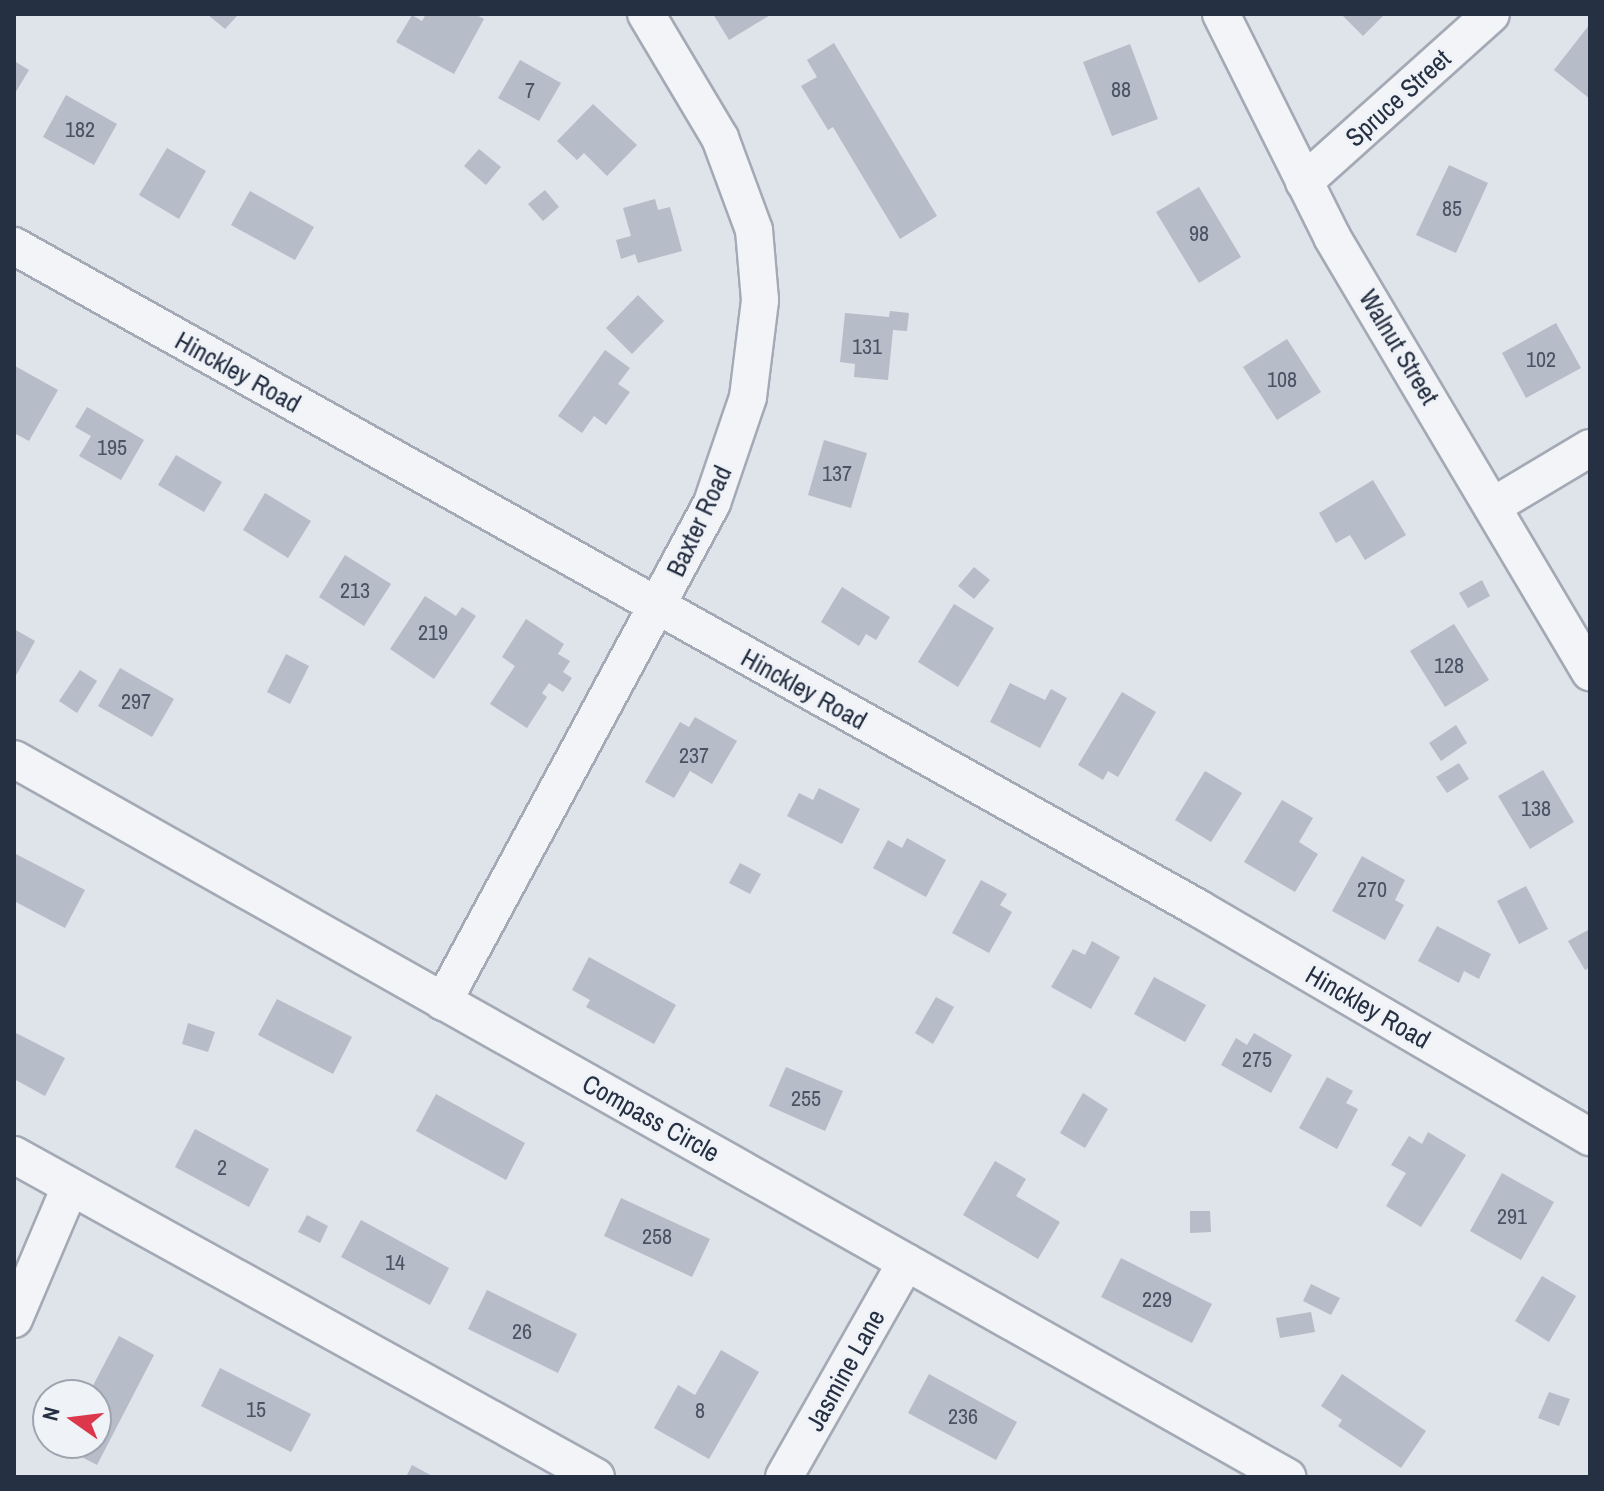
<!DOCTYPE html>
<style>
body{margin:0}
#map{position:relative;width:1604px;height:1491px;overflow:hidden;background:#dfe3ea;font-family:"Archivo Narrow",sans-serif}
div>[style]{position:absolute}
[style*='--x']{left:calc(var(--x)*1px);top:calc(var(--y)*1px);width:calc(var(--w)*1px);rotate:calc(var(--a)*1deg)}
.building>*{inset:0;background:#b6bcc8}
.roads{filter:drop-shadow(2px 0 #a4aab5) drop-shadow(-2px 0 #a4aab5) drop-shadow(0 2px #a4aab5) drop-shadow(0 -2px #a4aab5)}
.street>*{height:36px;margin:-18px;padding:0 18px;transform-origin:18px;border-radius:18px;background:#f2f4f8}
span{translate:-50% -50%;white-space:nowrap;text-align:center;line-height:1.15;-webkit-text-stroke:6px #eff2f7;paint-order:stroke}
.number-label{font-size:22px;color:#4a5364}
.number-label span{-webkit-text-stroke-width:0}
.street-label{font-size:26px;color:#263043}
.frame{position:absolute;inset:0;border:16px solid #263043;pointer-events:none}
.north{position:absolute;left:32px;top:1379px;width:80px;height:80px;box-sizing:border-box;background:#eff2f7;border:2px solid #9fa4af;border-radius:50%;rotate:284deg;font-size:22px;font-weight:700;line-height:32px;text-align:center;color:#263043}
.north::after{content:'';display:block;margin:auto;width:28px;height:36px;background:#dc374b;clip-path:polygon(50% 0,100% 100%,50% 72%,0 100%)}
</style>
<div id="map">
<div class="building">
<div style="clip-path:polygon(207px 14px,235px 14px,237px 16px,225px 29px)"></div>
<div style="clip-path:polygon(426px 14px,475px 14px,484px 19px,454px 74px,396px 42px,412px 15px,422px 21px)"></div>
<div style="clip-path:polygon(713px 14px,772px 14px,729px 40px)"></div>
<div style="clip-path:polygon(1341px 14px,1385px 14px,1363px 36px)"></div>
<div style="clip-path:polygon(1590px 24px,1590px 99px,1554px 70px)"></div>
<div style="clip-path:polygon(834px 43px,937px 216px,900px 239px,833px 127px,828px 130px,801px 86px,817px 77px,807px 60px)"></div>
<div style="clip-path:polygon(1130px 44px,1158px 119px,1112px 136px,1083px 62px)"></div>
<div style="clip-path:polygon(520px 60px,561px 83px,539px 121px,498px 98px)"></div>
<div style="clip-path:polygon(14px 61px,29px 70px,14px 95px)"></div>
<div style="clip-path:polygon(66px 95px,117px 124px,94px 165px,43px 137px)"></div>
<div style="clip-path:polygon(593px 104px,637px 145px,607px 176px,584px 153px,577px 160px,557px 141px)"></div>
<div style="clip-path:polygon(167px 148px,206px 171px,179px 219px,139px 195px)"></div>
<div style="clip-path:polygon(479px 149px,501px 167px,486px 185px,464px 166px)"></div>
<div style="clip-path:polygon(1449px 165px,1488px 183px,1456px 253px,1416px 235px)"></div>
<div style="clip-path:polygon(1199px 187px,1241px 257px,1199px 283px,1156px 212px)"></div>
<div style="clip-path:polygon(545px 190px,559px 207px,543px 221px,528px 204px)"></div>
<div style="clip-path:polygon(250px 191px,314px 227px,295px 260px,231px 225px)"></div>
<div style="clip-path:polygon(655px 199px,658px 210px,670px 207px,682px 251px,638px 263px,635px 254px,621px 259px,616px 240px,631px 236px,623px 208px)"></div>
<div style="clip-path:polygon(638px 295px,664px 321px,632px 354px,606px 328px)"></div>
<div style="clip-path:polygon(890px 311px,909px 313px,907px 331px,893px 330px,888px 380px,854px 377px,855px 364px,840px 362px,845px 313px,889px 317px)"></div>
<div style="clip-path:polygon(1556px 323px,1581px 368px,1526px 398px,1502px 353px)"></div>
<div style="clip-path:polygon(1287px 339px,1321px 392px,1277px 420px,1243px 367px)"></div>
<div style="clip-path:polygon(605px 350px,630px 368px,618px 384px,630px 392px,606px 425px,594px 416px,582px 433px,558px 416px)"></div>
<div style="clip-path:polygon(15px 366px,58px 390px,29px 441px,14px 433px)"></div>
<div style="clip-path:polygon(87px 407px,144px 440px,121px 480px,79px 456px,91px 436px,75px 427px)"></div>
<div style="clip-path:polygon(824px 440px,867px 453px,851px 508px,808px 495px)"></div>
<div style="clip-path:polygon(176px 455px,222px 482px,204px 512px,158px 485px)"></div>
<div style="clip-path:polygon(1373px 480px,1406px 535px,1365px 560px,1350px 535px,1336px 543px,1319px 513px)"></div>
<div style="clip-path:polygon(265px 493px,311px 521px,288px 558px,243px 530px)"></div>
<div style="clip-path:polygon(345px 555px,391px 584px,364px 626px,319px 597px)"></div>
<div style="clip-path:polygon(974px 567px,990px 580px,974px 599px,958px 586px)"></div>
<div style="clip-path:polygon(1482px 580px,1490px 596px,1468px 608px,1459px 593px)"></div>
<div style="clip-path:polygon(842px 587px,890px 617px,876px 640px,866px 634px,859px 646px,821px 622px)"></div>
<div style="clip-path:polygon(425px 596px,456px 616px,462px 607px,476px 616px,434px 679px,390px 649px)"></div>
<div style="clip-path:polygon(954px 604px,994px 628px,958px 687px,918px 662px)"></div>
<div style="clip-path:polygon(526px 619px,564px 644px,558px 654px,570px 661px,563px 672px,572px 678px,563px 692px,549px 683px,542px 693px,547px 697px,527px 728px,490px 704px,515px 666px,502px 657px)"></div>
<div style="clip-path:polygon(1454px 624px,1489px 680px,1445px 707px,1410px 651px)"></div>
<div style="clip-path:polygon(14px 629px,35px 641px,14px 679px)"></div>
<div style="clip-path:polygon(286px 654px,309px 666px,290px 704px,267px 692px)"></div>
<div style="clip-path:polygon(120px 668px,174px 699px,152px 737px,98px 706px)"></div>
<div style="clip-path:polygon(80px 670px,97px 681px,77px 713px,59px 701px)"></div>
<div style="clip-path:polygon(1010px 683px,1045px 700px,1051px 689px,1067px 698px,1040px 748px,990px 722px)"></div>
<div style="clip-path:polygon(1122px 692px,1156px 712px,1118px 777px,1108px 771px,1103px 780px,1078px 765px)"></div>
<div style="clip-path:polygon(695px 717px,737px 741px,712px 784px,690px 771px,674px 798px,645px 782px,680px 722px,689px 727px)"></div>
<div style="clip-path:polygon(1456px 725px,1467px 743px,1441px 761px,1429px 743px)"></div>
<div style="clip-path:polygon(1459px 763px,1469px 779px,1447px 793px,1436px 777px)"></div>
<div style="clip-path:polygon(1543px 770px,1574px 822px,1530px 849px,1498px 796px)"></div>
<div style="clip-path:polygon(1205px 771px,1242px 793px,1211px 842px,1175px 820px)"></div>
<div style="clip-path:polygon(819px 788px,860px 809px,842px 844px,787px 816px,799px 793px,813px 800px)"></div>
<div style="clip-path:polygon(1282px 800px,1313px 818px,1299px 842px,1318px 854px,1295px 892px,1244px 862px)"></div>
<div style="clip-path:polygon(907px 838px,946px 860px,926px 897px,873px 868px,888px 840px,902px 848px)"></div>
<div style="clip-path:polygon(14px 853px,85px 890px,65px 928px,14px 901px)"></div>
<div style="clip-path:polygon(1362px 856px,1405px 880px,1395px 900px,1404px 905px,1385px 940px,1332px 911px)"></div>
<div style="clip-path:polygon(740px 863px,761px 874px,750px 894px,729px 883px)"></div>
<div style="clip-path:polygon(981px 880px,1007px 894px,1000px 905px,1012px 912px,989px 953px,952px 933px)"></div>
<div style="clip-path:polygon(1526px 886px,1548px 929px,1519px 944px,1497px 901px)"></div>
<div style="clip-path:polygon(1437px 926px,1491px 954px,1479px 979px,1464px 971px,1459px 983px,1418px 961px)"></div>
<div style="clip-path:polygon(1590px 929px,1590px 967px,1585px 970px,1568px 941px)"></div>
<div style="clip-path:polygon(1092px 941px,1120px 957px,1091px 1009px,1051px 987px,1073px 949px,1085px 955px)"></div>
<div style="clip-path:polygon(589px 957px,676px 1005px,654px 1044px,586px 1007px,590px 1000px,572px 990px)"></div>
<div style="clip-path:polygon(1154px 977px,1206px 1005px,1185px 1042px,1134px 1014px)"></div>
<div style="clip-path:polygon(936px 997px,954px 1007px,933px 1044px,915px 1033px)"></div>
<div style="clip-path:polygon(277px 999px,352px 1037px,333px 1074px,258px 1035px)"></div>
<div style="clip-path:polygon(188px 1023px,215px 1032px,208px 1052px,182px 1044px)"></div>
<div style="clip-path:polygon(14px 1032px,65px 1058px,45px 1096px,14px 1079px)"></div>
<div style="clip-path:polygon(1254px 1033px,1292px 1055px,1271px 1093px,1221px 1065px,1236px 1038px,1247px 1045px)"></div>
<div style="clip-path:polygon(786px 1067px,843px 1091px,825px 1131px,769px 1106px)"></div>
<div style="clip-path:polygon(1327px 1077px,1353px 1091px,1346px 1103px,1358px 1109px,1337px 1149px,1299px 1128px)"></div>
<div style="clip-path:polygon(1083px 1093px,1108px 1109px,1085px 1148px,1060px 1133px)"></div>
<div style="clip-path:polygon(436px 1094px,525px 1143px,506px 1180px,416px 1131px)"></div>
<div style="clip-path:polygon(195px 1129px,269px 1169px,249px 1207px,175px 1167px)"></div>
<div style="clip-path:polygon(1428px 1132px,1466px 1155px,1421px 1227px,1386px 1206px,1406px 1173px,1391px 1165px,1409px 1136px,1422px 1144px)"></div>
<div style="clip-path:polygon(995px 1161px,1026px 1179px,1016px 1196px,1060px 1222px,1038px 1259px,963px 1215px)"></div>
<div style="clip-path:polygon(1502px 1173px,1554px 1202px,1521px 1260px,1470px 1231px)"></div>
<div style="clip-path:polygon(621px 1198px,710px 1239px,692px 1277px,604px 1236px)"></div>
<div style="clip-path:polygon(1190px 1211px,1210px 1211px,1211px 1232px,1190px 1233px)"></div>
<div style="clip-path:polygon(307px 1215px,328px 1226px,320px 1243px,298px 1232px)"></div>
<div style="clip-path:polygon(361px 1220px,449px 1268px,430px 1305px,341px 1257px)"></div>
<div style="clip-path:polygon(1121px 1258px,1212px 1304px,1192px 1343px,1101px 1297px)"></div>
<div style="clip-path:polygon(1542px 1276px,1576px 1296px,1549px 1342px,1515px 1321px)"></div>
<div style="clip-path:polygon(1311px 1284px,1340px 1298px,1331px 1315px,1303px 1301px)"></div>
<div style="clip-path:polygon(487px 1290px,577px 1334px,558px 1373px,468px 1329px)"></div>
<div style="clip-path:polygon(1311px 1312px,1315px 1332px,1280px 1338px,1276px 1318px)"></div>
<div style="clip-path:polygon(119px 1336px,154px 1355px,97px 1465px,61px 1446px,96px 1443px,96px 1395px,88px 1395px)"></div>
<div style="clip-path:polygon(721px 1350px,759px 1372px,709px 1459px,654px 1428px,678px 1385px,695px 1395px)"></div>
<div style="clip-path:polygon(220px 1368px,311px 1414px,291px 1452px,201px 1406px)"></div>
<div style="clip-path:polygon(929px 1374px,1017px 1422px,996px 1460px,908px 1413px)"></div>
<div style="clip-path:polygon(1342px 1374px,1426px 1431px,1401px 1468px,1338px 1426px,1342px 1420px,1321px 1406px)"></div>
<div style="clip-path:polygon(1549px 1392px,1570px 1399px,1559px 1426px,1538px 1418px)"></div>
<div style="clip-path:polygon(412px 1465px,434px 1477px,406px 1477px)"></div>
</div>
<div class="roads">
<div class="street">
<div style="--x:1221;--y:14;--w:249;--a:63.5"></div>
<div style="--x:1332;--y:237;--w:506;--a:59.33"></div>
<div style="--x:1304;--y:182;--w:251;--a:-41.9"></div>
<div style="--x:14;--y:246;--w:1357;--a:29.21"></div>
<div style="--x:1198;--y:908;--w:454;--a:30.3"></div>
<div style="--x:1493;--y:506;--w:113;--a:-30.9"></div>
<div style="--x:14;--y:759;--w:1462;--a:29.42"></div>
<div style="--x:443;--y:1002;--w:567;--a:-61.67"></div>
<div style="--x:712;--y:503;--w:112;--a:-71.2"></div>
<div style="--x:748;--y:397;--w:98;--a:-82.9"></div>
<div style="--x:760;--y:300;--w:70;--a:-94.9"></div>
<div style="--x:754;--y:230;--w:98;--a:-110.3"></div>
<div style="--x:720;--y:138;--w:144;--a:-120.8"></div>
<div style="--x:14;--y:1155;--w:665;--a:28.95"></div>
<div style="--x:14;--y:1319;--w:143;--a:-67"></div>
<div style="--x:784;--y:1477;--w:247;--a:-60.4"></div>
</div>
</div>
<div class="number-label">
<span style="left:1121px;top:90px">88</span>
<span style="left:530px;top:91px">7</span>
<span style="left:80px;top:130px">182</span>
<span style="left:1452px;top:209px">85</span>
<span style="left:1199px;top:234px">98</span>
<span style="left:867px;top:347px">131</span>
<span style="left:1541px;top:360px">102</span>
<span style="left:1282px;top:380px">108</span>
<span style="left:112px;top:448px">195</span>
<span style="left:837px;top:474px">137</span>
<span style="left:355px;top:591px">213</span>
<span style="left:433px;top:633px">219</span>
<span style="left:1449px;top:666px">128</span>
<span style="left:136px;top:702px">297</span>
<span style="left:694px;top:756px">237</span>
<span style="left:1536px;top:809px">138</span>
<span style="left:1372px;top:890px">270</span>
<span style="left:1257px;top:1060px">275</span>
<span style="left:806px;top:1099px">255</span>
<span style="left:222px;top:1168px">2</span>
<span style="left:1512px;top:1217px">291</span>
<span style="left:657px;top:1237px">258</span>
<span style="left:395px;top:1263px">14</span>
<span style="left:1157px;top:1300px">229</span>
<span style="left:522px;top:1332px">26</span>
<span style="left:256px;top:1410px">15</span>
<span style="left:700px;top:1411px">8</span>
<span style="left:963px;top:1417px">236</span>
</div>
<div class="street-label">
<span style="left:1398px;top:98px;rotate:-42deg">Spruce Street</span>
<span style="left:1399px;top:347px;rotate:59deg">Walnut Street</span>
<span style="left:238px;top:372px;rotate:29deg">Hinckley Road</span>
<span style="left:699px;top:521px;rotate:-65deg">Baxter Road</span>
<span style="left:804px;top:689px;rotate:29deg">Hinckley Road</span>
<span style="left:1368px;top:1007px;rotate:30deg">Hinckley Road</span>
<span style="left:651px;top:1118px;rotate:29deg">Compass Circle</span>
<span style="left:845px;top:1370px;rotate:-61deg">Jasmine Lane</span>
</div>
<div class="frame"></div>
<div class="north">N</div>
</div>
